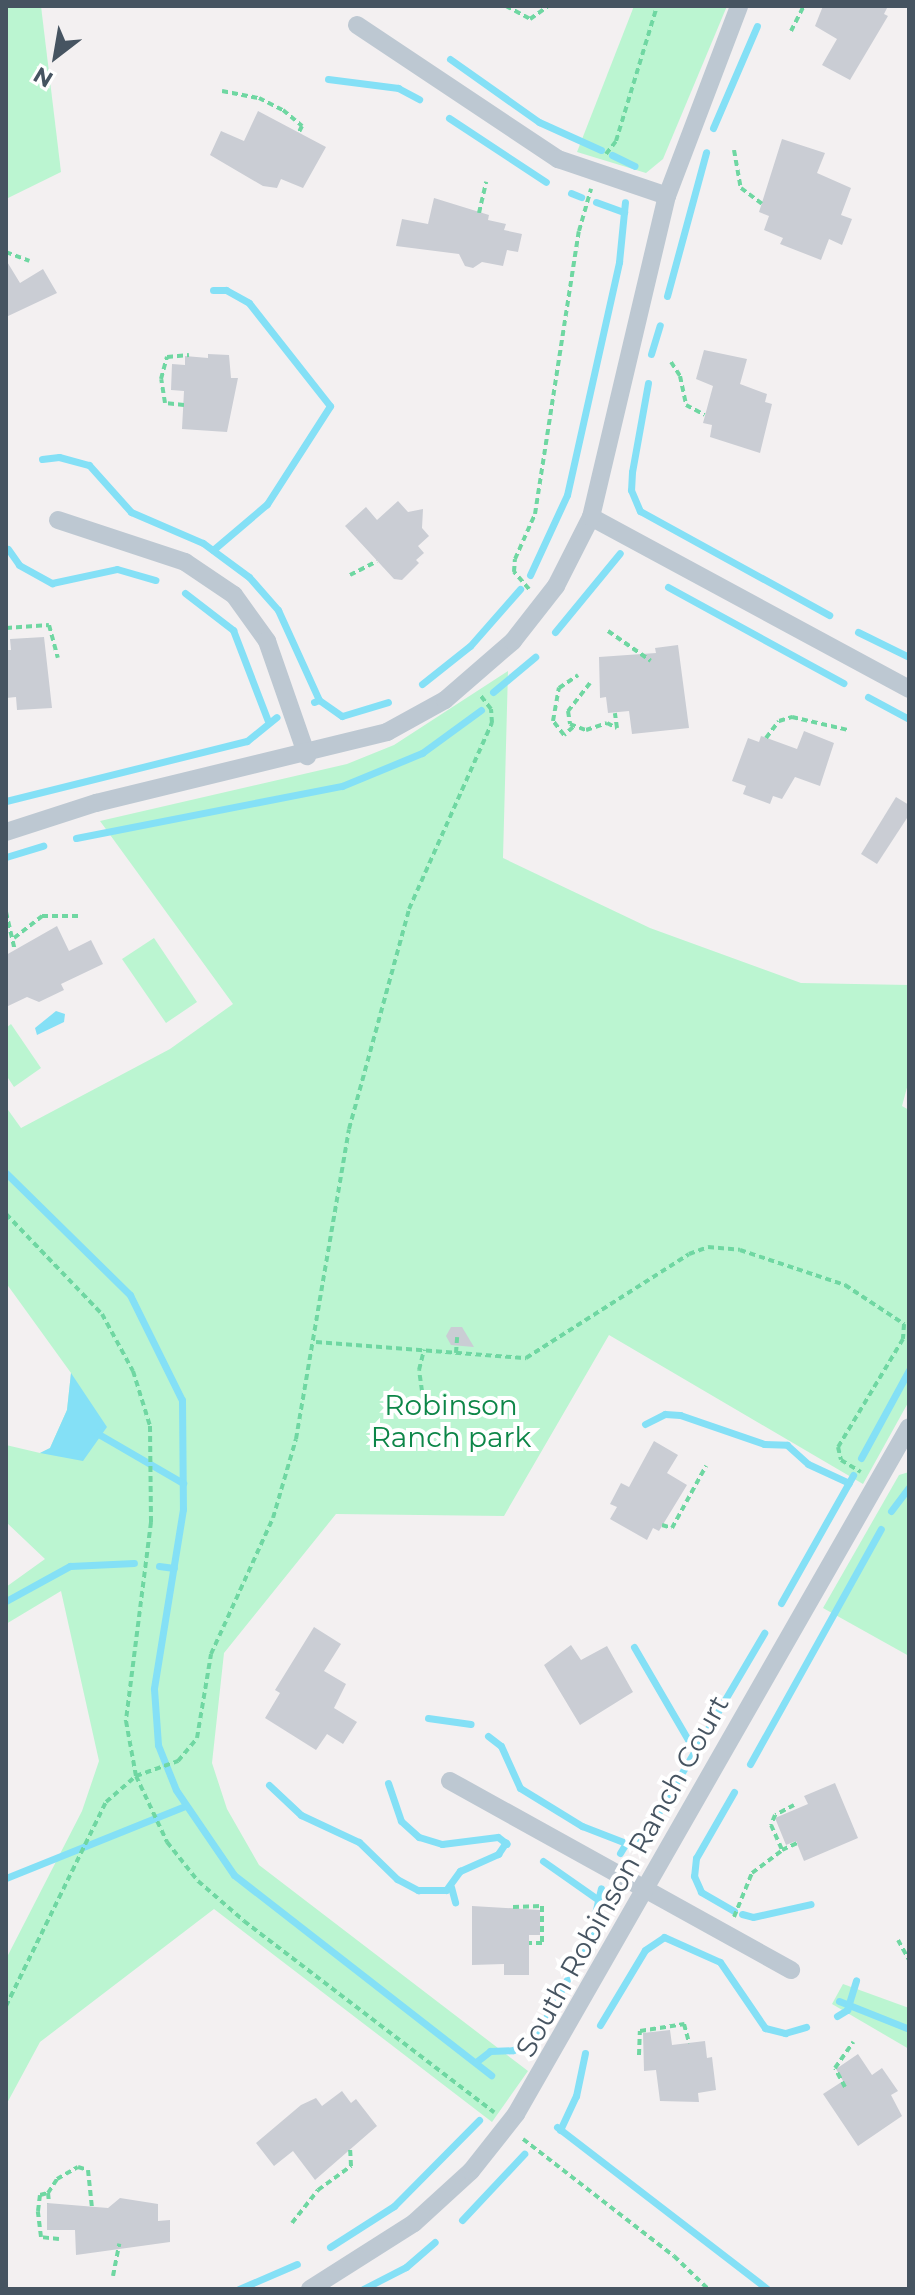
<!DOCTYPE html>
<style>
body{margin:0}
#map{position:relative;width:915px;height:2295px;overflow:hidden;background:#f3f0f1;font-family:Montserrat,sans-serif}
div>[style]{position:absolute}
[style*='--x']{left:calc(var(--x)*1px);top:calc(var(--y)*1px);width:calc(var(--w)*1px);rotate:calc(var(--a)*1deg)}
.green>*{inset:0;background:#bbf5d1}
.water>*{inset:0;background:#84e0f6}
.stream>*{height:7px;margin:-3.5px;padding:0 3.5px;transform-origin:3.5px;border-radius:3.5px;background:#84e0f6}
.building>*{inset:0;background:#cacdd4}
.path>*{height:4px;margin-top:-2px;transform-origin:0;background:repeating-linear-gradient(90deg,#6fd7a2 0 6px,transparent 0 10px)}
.street>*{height:18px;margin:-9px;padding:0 9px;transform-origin:9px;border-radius:9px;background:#bdc8d2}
span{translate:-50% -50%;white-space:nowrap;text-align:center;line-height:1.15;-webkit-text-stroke:8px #fff;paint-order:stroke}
.park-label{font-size:28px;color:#0d8648}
.street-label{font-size:28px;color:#465461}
.frame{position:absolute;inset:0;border:8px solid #465461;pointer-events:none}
.north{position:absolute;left:16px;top:16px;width:80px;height:80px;-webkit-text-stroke:6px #fff;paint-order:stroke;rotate:211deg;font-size:22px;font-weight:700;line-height:32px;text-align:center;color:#465461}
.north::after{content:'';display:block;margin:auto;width:28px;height:36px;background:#465461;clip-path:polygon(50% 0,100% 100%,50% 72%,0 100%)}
</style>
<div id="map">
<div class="green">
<div style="clip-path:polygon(6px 6px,41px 6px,61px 172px,6px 199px)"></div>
<div style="clip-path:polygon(634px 6px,727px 6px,663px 159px,646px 173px,577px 152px)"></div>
<div style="clip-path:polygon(508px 671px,503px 858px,650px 928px,801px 983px,909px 985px,909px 1080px,902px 1106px,909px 1110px,909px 1401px,863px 1484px,609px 1335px,504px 1516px,336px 1514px,224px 1653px,212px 1763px,227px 1809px,259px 1865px,528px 2071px,492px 2122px,214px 1909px,40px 2042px,6px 2105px,6px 1959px,82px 1811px,99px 1761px,61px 1591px,6px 1624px,6px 1587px,45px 1559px,6px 1522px,6px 1445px,40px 1453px,50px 1448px,67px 1410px,71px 1373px,6px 1283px,6px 1107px,21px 1128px,170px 1049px,233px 1004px,100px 821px,347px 764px,394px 745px)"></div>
<div style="clip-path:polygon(154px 938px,197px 1002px,166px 1023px,122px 959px)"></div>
<div style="clip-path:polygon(11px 1024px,41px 1068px,14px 1087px,6px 1075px,6px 1028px)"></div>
<div style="clip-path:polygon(909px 1472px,909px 1656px,823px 1608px,899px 1475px)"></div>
<div style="clip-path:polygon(843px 1984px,909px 2008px,909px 2049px,832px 2004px)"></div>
</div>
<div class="water">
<div style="clip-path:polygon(56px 1011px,65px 1014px,64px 1022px,37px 1035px,35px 1028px)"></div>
<div style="clip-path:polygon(71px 1373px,107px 1427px,83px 1461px,40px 1453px,50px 1448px,67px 1410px)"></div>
</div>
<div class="stream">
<div style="--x:450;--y:59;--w:109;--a:35.3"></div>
<div style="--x:539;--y:122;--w:68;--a:24.3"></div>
<div style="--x:328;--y:79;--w:71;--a:7.3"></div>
<div style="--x:398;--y:88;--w:24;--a:28"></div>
<div style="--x:449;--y:118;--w:116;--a:33.4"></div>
<div style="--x:713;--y:128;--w:111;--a:-66.7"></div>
<div style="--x:612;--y:155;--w:25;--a:26"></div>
<div style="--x:571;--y:193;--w:11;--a:22"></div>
<div style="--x:596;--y:202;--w:30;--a:20"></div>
<div style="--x:213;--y:290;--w:13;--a:0"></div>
<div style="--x:226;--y:290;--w:26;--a:29"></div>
<div style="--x:249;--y:303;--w:131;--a:51.8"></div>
<div style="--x:330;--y:406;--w:117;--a:122.7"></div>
<div style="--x:267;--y:504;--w:71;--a:139.6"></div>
<div style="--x:667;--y:296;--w:149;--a:-74.8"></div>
<div style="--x:651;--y:354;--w:30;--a:-73"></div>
<div style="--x:648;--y:383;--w:90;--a:100.2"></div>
<div style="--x:632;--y:472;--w:18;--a:93"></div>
<div style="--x:631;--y:490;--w:23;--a:67"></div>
<div style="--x:640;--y:511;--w:216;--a:28.8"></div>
<div style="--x:42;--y:459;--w:17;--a:-7"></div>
<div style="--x:59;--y:457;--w:31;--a:15"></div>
<div style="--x:89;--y:465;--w:63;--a:48.2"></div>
<div style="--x:131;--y:512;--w:78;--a:23.3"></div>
<div style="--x:203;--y:543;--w:57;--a:36.5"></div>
<div style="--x:249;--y:577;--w:44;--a:48.7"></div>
<div style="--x:278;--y:610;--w:99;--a:65.5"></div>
<div style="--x:8;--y:549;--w:19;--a:55"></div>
<div style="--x:19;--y:565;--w:38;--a:29"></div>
<div style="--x:52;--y:583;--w:66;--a:-12.2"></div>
<div style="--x:117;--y:569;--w:40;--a:16"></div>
<div style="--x:530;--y:575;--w:88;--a:-65.2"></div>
<div style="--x:567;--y:495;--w:239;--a:-77.4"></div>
<div style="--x:619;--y:262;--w:60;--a:-84.3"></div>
<div style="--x:668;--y:587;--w:200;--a:28.7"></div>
<div style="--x:185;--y:593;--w:61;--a:37.6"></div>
<div style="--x:233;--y:630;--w:97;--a:69"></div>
<div style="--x:555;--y:632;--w:102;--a:-50.6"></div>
<div style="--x:858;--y:632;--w:57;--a:26.1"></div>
<div style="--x:422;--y:684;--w:61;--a:-38.4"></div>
<div style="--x:470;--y:646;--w:76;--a:-48.7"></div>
<div style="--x:493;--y:692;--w:55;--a:-39.8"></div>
<div style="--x:868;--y:697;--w:47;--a:28.2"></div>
<div style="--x:314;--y:702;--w:5;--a:-22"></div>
<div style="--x:319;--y:700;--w:28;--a:35"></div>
<div style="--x:342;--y:716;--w:48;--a:-16.9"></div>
<div style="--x:6;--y:801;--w:248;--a:-14"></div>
<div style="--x:247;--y:741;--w:38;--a:-39"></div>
<div style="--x:76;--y:838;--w:271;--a:-11.1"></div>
<div style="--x:342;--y:786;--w:87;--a:-22.4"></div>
<div style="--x:422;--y:753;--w:73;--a:-36.1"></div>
<div style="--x:6;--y:857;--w:39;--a:-17"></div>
<div style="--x:6;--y:1173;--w:174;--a:44.5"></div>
<div style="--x:130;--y:1295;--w:117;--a:63.7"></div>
<div style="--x:182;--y:1400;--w:109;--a:89.5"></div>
<div style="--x:183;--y:1509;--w:182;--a:99.2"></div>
<div style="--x:154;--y:1689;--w:56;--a:85.9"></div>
<div style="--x:158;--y:1745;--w:48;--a:68.2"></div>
<div style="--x:176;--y:1790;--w:103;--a:55.7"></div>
<div style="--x:234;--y:1875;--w:326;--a:37.9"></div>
<div style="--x:645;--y:1424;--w:22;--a:-27"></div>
<div style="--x:665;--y:1414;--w:15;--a:4"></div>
<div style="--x:680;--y:1415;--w:89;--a:19"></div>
<div style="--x:764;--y:1444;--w:23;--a:2"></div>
<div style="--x:787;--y:1445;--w:28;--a:42"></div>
<div style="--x:808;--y:1464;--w:45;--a:24.9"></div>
<div style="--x:95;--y:1432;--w:102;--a:30.1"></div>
<div style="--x:861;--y:1458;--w:100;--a:-61.4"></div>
<div style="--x:891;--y:1511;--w:30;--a:-53"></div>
<div style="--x:159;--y:1566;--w:15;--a:8"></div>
<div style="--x:6;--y:1601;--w:73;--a:-28.7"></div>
<div style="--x:70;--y:1566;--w:64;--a:-2.7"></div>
<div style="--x:781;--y:1603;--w:147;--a:-60.6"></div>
<div style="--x:634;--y:1647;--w:121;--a:59.8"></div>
<div style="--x:428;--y:1718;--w:43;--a:7.9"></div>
<div style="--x:488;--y:1736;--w:16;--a:38"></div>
<div style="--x:501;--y:1746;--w:46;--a:65.7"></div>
<div style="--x:520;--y:1788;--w:73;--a:31.5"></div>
<div style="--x:582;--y:1826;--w:47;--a:21.1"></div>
<div style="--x:750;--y:1764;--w:269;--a:-60.9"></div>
<div style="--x:388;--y:1783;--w:40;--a:71.1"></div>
<div style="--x:401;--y:1821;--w:24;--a:42"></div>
<div style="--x:419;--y:1837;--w:24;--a:17"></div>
<div style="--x:442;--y:1844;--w:56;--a:-7.1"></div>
<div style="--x:498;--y:1837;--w:11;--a:38"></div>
<div style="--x:269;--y:1785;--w:44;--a:43.2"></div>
<div style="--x:301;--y:1815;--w:64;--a:25"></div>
<div style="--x:359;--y:1842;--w:53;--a:44.2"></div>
<div style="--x:397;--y:1879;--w:24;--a:28"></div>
<div style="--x:418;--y:1890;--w:28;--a:0"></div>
<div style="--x:446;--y:1890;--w:24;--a:-54"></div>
<div style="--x:460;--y:1871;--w:42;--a:-24.1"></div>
<div style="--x:498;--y:1854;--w:14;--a:-56"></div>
<div style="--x:734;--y:1792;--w:76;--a:119.9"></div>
<div style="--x:696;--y:1858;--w:18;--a:96"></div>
<div style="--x:694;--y:1876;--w:17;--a:66"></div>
<div style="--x:701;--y:1892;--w:38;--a:30"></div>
<div style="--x:620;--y:1853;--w:12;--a:-59"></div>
<div style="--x:626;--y:1843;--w:19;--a:-18"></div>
<div style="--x:644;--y:1837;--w:237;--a:-59.5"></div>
<div style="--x:543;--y:1861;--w:66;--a:35.1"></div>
<div style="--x:6;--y:1878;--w:193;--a:-21.9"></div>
<div style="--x:451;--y:1887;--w:16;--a:75"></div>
<div style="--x:742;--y:1914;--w:11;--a:15"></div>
<div style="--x:753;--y:1917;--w:59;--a:-12.6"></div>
<div style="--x:839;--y:2001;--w:75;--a:21.8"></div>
<div style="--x:837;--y:2016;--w:12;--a:-31"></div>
<div style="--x:847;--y:2010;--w:31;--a:-73"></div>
<div style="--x:600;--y:2025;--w:87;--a:-59"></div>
<div style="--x:645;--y:1950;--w:23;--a:-34"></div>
<div style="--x:664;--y:1937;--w:61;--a:24.1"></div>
<div style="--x:720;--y:1962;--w:80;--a:55.7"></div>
<div style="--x:765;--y:2028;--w:21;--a:14"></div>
<div style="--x:785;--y:2033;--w:22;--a:-16"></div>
<div style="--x:476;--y:2062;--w:18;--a:-38"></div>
<div style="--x:490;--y:2051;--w:23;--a:-2"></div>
<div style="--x:513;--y:2050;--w:24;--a:-28"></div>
<div style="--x:534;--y:2039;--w:113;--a:-60.9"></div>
<div style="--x:589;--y:1940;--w:53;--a:-77"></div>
<div style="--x:557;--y:2127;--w:265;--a:37.6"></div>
<div style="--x:560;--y:2130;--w:38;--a:-65"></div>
<div style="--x:576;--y:2096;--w:44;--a:-78.2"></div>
<div style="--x:462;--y:2220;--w:91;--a:-46.8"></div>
<div style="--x:330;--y:2247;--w:76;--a:-32.6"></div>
<div style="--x:394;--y:2206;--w:121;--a:-45.3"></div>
<div style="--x:239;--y:2289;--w:63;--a:-23.3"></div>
<div style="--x:363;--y:2289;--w:48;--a:-27.1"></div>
<div style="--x:406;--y:2267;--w:38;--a:-41"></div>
</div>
<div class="building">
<div style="clip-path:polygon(823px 6px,888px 6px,884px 14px,888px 16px,850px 80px,822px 65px,837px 39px,815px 26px)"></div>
<div style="clip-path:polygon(258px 111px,326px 147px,303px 188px,281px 179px,277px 188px,263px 186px,210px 155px,221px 131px,244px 141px)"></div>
<div style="clip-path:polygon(782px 139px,825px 153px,817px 173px,851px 188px,841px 215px,852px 219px,842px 245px,829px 239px,821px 260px,780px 244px,783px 238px,764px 230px,769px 216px,759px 212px)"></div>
<div style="clip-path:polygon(434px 198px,489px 215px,488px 220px,506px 224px,504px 230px,522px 234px,518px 252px,507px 250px,503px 266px,482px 262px,473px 268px,465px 266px,459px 254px,396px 246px,402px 219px,428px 224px)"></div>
<div style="clip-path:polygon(6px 260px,20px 283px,43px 269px,57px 293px,6px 317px)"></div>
<div style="clip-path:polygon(704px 350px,747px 359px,740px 384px,767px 394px,765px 402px,772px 404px,760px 453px,710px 437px,712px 425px,703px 423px,713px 386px,696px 379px)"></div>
<div style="clip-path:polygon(208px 354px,229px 355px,231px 378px,238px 378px,227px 432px,182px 429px,184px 391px,171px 390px,172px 364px,185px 365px,185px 356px,208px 358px)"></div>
<div style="clip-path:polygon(398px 501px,408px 512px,423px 509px,422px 528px,429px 536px,418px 546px,424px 553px,416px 560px,419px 563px,402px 580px,394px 579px,345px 526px,366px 507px,377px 520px)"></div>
<div style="clip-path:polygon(44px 637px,52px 708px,17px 710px,16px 697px,6px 698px,6px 650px,11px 650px,10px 639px)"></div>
<div style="clip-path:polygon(678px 645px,689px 728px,632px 734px,629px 711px,608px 713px,606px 697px,600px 698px,599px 657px,656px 653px,655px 648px)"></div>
<div style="clip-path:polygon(804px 731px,834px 743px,820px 786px,795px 777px,782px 799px,773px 796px,770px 804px,743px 794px,746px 786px,732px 781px,748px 738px,759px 742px,761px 736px,797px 749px)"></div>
<div style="clip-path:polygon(896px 797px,909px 805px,909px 815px,877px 864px,861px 854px)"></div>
<div style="clip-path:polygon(57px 926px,69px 951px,91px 940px,103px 964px,61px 984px,64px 990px,39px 1002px,27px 997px,6px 1007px,6px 955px)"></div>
<div style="clip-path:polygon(451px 1327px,462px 1327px,474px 1347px,451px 1345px,446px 1336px)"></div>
<div style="clip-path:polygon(654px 1441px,678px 1455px,667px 1473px,687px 1485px,659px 1531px,653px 1528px,647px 1540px,610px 1519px,617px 1507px,610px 1504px,621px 1483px,629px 1487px)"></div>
<div style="clip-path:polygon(314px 1627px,341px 1644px,324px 1671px,346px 1684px,334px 1708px,357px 1722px,343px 1744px,327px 1734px,316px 1750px,265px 1718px,280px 1693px,275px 1690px)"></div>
<div style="clip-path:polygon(571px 1645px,581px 1660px,607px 1646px,633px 1692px,580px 1725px,544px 1665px)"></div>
<div style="clip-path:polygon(835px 1783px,858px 1838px,804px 1861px,796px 1841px,786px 1845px,775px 1818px,808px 1804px,804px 1796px)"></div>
<div style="clip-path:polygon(472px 1906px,540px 1910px,540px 1935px,529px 1935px,529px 1975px,504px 1975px,504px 1964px,472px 1965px)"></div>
<div style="clip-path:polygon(670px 2030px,672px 2045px,705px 2041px,707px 2058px,712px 2057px,716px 2090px,698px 2093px,699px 2102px,660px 2101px,656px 2070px,644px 2071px,643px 2033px)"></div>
<div style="clip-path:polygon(858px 2054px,872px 2075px,882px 2068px,898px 2091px,891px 2095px,902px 2116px,858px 2146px,823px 2094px,843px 2081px,836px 2069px)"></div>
<div style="clip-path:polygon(342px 2091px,351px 2103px,356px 2099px,377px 2126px,315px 2180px,293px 2151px,274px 2166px,256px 2143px,301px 2105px,316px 2098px,322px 2106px)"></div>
<div style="clip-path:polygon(120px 2198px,158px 2204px,158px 2221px,170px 2220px,170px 2242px,76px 2255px,75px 2230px,47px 2230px,47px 2203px,108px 2208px)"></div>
</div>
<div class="path">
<div style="--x:506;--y:6;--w:27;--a:28"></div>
<div style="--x:530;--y:19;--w:21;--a:-35"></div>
<div style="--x:791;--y:31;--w:28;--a:-63"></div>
<div style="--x:222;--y:91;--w:38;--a:11"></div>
<div style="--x:259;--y:98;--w:27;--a:27"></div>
<div style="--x:283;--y:110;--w:25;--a:40"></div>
<div style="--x:302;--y:126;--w:9;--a:117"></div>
<div style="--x:734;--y:150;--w:39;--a:80"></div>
<div style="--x:741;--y:188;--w:26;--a:37"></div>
<div style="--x:606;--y:154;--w:16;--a:-52"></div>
<div style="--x:616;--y:141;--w:141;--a:-73.1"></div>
<div style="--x:479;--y:213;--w:32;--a:-77"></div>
<div style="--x:6;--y:252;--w:25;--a:21"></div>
<div style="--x:671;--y:362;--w:17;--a:57"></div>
<div style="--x:680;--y:376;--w:30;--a:78"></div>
<div style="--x:686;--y:405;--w:21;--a:28"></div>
<div style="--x:184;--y:405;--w:19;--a:-174"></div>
<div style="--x:165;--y:403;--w:24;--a:-99"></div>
<div style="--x:161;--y:379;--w:23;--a:-75"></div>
<div style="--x:167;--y:357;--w:22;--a:-5"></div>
<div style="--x:350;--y:575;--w:30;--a:-27"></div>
<div style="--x:529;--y:589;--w:23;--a:-131"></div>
<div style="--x:514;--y:572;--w:13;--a:-86"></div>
<div style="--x:515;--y:559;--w:49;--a:-66"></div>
<div style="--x:535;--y:514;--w:286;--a:-81.2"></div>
<div style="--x:579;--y:231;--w:44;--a:-74.1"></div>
<div style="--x:6;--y:628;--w:43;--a:-4"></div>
<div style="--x:49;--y:625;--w:34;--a:75"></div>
<div style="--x:608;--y:631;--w:52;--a:34.9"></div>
<div style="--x:590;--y:683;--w:36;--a:128"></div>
<div style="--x:568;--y:711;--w:13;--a:81"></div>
<div style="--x:570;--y:724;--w:17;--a:21"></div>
<div style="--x:586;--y:730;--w:22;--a:-18"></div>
<div style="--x:607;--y:723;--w:11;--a:27"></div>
<div style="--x:617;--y:728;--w:15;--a:-98"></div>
<div style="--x:573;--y:727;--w:12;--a:138"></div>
<div style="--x:564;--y:735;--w:18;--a:-128"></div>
<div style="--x:553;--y:721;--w:34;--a:-80"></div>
<div style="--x:559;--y:688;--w:23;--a:-34"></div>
<div style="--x:766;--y:738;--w:21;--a:-53"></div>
<div style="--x:779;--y:721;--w:14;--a:-17"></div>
<div style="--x:792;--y:717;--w:57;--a:13.1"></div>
<div style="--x:6;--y:912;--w:39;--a:77"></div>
<div style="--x:14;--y:938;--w:36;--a:-38"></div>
<div style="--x:42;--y:916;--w:36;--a:0"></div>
<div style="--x:6;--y:1214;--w:139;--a:46.2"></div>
<div style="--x:102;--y:1314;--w:65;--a:61.5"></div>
<div style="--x:133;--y:1371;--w:58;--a:72.8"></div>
<div style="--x:150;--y:1426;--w:96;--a:89.4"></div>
<div style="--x:151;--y:1522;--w:201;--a:97.2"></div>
<div style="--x:126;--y:1721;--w:56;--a:79.7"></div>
<div style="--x:136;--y:1776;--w:73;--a:64.8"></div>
<div style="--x:167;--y:1842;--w:50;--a:51.5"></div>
<div style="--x:198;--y:1881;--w:61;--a:41"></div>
<div style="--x:244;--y:1921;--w:315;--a:37.4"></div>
<div style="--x:316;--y:1342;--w:211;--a:4.4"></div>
<div style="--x:526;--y:1358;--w:193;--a:-32.5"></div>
<div style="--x:689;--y:1254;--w:20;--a:-20"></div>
<div style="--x:708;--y:1247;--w:32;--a:5"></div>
<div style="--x:740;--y:1250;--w:111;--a:18.4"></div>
<div style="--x:845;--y:1285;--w:71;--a:33.5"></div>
<div style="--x:904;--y:1324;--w:15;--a:94"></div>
<div style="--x:903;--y:1339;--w:126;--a:121"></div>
<div style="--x:838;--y:1447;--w:13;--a:77"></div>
<div style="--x:841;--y:1460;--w:23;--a:31"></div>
<div style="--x:456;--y:1353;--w:16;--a:-86"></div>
<div style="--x:422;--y:1391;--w:21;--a:-98"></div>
<div style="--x:419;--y:1370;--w:21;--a:-76"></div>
<div style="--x:662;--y:1525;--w:10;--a:17"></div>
<div style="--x:672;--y:1528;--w:71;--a:-61.3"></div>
<div style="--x:794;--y:1805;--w:21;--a:152"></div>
<div style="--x:775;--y:1815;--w:11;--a:112"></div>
<div style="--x:771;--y:1825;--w:27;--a:66"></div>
<div style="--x:782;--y:1850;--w:17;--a:-25"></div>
<div style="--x:513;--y:1907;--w:29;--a:-2"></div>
<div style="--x:542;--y:1906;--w:37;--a:90"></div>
<div style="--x:542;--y:1943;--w:13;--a:180"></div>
<div style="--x:734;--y:1917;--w:48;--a:-67.8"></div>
<div style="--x:752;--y:1873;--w:38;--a:-37"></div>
<div style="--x:898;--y:1940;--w:23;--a:61"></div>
<div style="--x:6;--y:2006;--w:227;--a:-63.9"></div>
<div style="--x:106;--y:1802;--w:40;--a:-41"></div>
<div style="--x:136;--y:1776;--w:45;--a:-19.7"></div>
<div style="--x:178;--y:1761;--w:30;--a:-50"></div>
<div style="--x:197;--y:1738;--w:85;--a:-80.5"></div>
<div style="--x:211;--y:1654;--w:149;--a:-65.5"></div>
<div style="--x:273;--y:1518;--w:82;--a:-73.8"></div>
<div style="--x:296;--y:1439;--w:314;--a:-80.3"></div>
<div style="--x:349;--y:1129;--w:228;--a:-74.7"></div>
<div style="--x:409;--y:909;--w:204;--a:-66"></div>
<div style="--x:492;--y:723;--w:14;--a:-94"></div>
<div style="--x:491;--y:709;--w:18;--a:-128"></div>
<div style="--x:639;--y:2055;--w:24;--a:-88"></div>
<div style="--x:640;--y:2031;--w:45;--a:-9"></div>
<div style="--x:684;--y:2024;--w:20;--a:75"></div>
<div style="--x:845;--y:2087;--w:21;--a:-118"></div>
<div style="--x:835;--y:2068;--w:32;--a:-55"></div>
<div style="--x:523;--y:2139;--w:191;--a:37.8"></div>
<div style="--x:674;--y:2256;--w:47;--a:44.1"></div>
<div style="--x:48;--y:2193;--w:10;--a:84"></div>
<div style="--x:292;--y:2223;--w:42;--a:-51.8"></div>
<div style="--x:318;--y:2190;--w:41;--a:-36"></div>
<div style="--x:351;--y:2166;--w:19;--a:-93"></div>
<div style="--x:59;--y:2239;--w:18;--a:-174"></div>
<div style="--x:41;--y:2237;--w:26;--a:-97"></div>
<div style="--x:38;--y:2211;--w:16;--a:-83"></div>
<div style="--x:40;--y:2195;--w:8;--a:-14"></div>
<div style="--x:48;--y:2193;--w:17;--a:-57"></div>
<div style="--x:57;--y:2179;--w:24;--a:-30"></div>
<div style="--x:78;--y:2167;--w:10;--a:17"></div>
<div style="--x:88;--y:2170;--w:38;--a:84"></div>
<div style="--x:113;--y:2276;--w:33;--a:-79"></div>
</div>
<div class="street">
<div style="--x:357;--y:25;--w:242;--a:33.7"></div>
<div style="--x:558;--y:159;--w:115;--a:18.7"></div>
<div style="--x:591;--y:517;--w:362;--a:28.4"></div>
<div style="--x:58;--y:520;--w:134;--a:18.3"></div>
<div style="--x:185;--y:562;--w:59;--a:34"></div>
<div style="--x:234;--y:595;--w:57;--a:54.3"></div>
<div style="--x:267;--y:641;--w:122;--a:70.8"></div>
<div style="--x:6;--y:832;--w:95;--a:-17.9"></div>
<div style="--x:96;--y:803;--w:300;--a:-13.7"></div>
<div style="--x:387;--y:732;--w:66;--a:-28.9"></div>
<div style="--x:445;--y:700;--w:90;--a:-40.9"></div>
<div style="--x:513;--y:641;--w:70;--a:-52"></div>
<div style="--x:556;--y:586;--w:77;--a:-63.1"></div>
<div style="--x:591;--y:517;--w:330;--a:-76.7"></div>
<div style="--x:667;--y:196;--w:203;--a:-69.2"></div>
<div style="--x:450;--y:1781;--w:390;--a:29"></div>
<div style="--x:310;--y:2289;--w:123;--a:-32.4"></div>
<div style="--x:414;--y:2223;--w:77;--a:-42.4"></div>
<div style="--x:471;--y:2171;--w:73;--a:-51.7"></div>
<div style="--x:516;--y:2114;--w:791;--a:-60.23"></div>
</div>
<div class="park-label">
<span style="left:451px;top:1421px">Robinson<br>Ranch park</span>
</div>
<div class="street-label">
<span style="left:622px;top:1876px;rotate:-61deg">South Robinson Ranch Court</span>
</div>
<div class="frame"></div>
<div class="north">N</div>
</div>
